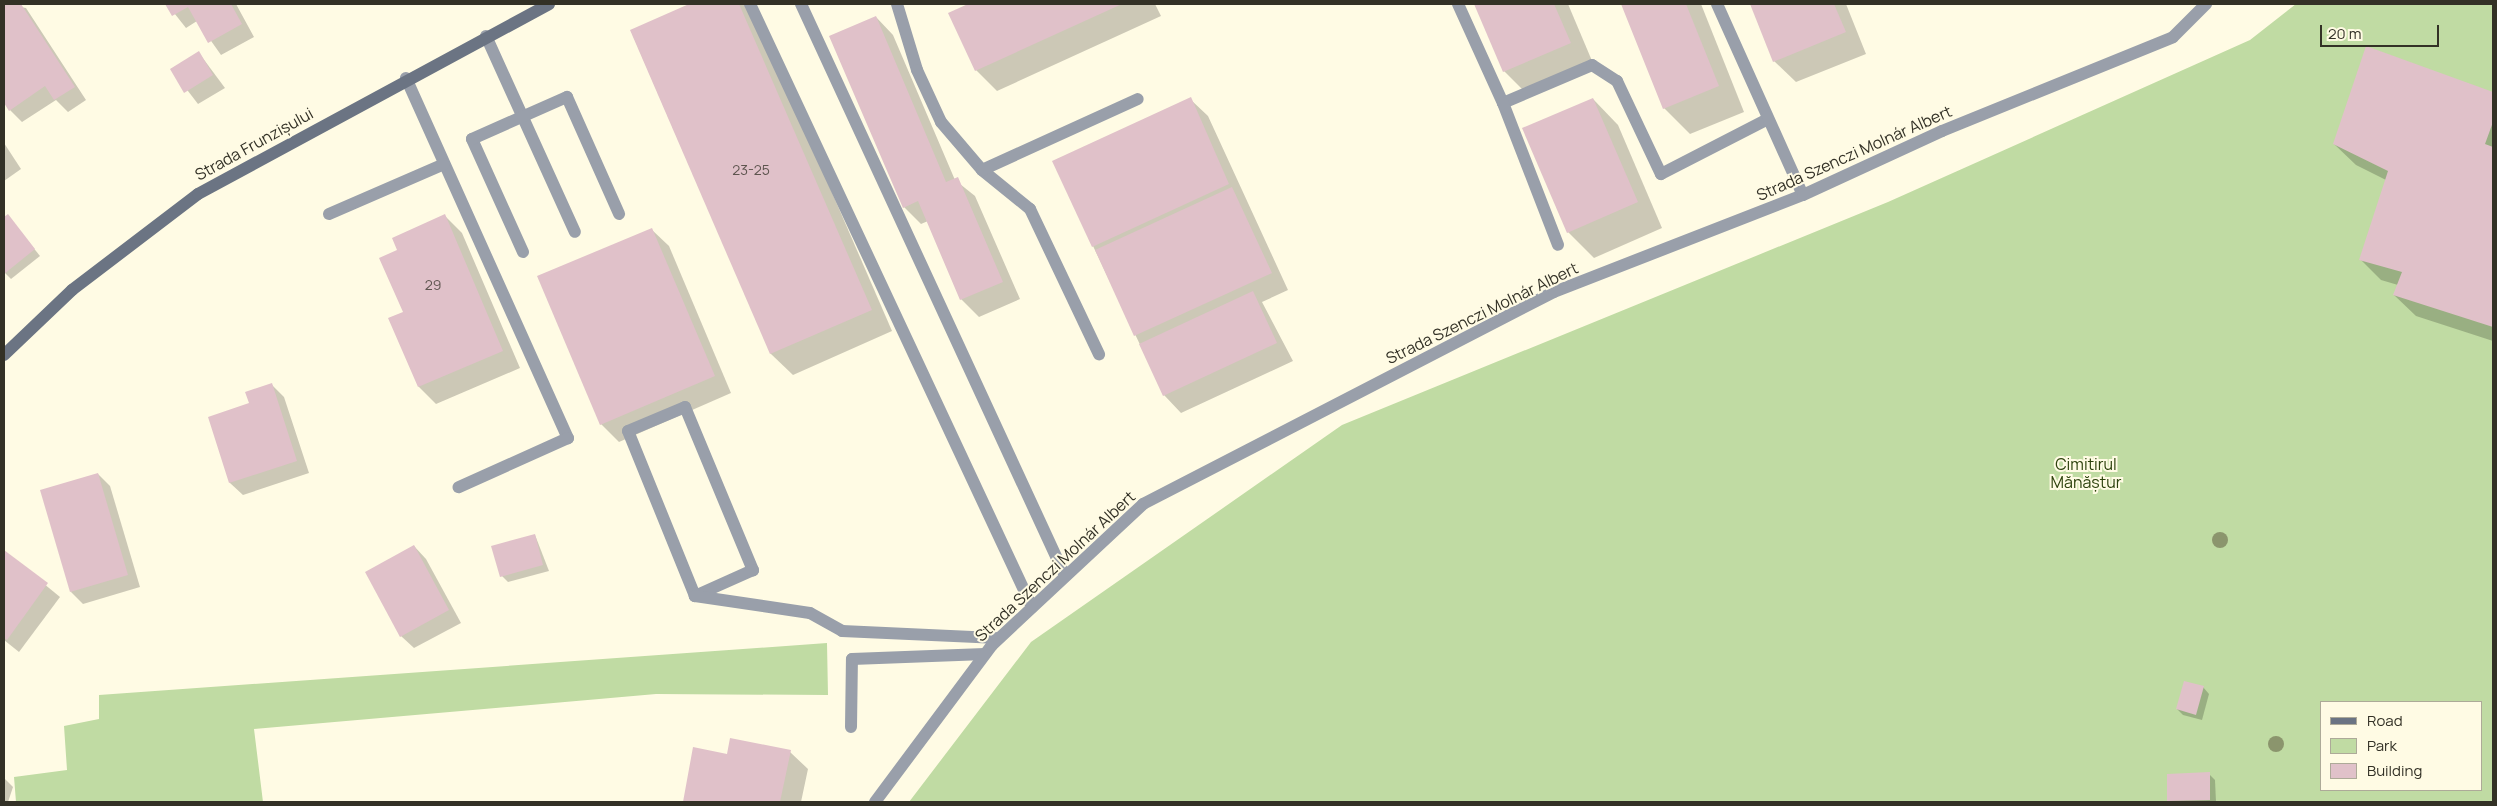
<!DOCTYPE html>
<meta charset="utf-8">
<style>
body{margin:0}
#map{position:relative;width:2497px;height:806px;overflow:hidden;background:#fffbe4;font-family:Manrope,sans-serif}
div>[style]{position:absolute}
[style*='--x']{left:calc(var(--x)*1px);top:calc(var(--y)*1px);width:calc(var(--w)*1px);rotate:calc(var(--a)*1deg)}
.green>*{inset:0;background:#c0dba3}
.shadow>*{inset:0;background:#0003}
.building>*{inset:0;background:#e0c1c9}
.lane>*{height:12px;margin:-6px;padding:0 6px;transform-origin:6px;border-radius:6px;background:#999faa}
.secondary>*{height:12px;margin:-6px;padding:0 6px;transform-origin:6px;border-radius:6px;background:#6b7483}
.trees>*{width:16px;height:16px;margin:-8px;border-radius:50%;background:#8b956d}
span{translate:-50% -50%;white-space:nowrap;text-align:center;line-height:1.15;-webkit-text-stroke:4px #fffbe4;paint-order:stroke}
.number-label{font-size:14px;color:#5e554f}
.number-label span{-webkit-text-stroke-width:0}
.street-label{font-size:16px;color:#333126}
.park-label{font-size:16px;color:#2c410c}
.frame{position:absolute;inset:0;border:5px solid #333126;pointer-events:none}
.legend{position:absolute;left:2320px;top:701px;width:162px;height:90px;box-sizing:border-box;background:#fffbe4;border:1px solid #adaa98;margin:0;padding:6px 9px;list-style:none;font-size:15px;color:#333126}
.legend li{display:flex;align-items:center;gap:10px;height:25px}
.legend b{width:25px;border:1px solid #adaa98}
.scale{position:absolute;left:2320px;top:25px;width:119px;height:22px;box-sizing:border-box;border:2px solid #333126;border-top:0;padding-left:6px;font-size:15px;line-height:18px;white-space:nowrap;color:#333126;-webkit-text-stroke:4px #fffbe4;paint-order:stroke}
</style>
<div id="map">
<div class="green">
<div style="clip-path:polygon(evenodd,2296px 4px,2493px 4px,2493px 802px,909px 802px,1031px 642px,1342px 425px,1888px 202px,2250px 40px,2296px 4px,2321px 702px,2481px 702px,2481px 790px,2321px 790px,2321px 702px)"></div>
<div style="clip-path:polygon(827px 643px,828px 695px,656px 694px,254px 729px,263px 802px,16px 802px,14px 777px,67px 770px,64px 726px,99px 719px,99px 695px)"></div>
</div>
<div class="shadow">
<div style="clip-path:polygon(4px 4px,26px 8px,86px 100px,68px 112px,56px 100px,22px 122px,10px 110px,4px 101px)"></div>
<div style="clip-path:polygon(167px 4px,236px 4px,254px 37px,221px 55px,197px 21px,186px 28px)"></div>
<div style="clip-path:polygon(693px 4px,748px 4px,752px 8px,892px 331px,793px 375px,771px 354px,631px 31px)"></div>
<div style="clip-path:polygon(971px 4px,1155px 4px,1161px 16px,997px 91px,976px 70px,950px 14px)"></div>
<div style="clip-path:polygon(1475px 4px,1568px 4px,1595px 68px,1530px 97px,1504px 71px)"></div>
<div style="clip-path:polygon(1622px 4px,1701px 4px,1744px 112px,1690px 134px,1664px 108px)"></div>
<div style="clip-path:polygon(1752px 4px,1846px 4px,1866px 54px,1796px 82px,1774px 61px)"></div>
<div style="clip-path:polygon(876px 17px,893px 35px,955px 180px,975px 196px,1020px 299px,979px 317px,961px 299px,928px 221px,921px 224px,904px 207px)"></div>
<div style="clip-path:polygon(2367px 47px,2493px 93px,2493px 341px,2416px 316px,2394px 295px,2398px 285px,2381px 280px,2360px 259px,2386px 180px,2356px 165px,2334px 144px)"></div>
<div style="clip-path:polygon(199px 53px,225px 88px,198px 104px,171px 69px)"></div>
<div style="clip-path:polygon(1190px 99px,1208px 116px,1288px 290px,1262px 302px,1293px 361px,1181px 413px,1164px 395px,1093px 246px)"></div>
<div style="clip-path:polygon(1593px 99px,1618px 125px,1662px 228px,1594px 258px,1568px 232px)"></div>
<div style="clip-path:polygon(4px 143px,21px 169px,4px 181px)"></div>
<div style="clip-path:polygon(8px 216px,40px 256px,11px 279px,4px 272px,4px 219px)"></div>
<div style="clip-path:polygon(445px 216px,462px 233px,520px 368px,436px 404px,419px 387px,390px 319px,404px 313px,399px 251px)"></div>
<div style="clip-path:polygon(651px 229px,669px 246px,731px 393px,619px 442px,601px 424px)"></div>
<div style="clip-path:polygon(272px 385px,284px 397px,309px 473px,243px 495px,230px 483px,210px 418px,250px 404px)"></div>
<div style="clip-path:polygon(98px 474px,110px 486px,140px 587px,83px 604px,71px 592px)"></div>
<div style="clip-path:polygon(535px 535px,549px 571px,508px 582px,502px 576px)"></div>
<div style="clip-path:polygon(414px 546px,426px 559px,461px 623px,414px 648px,401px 636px)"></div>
<div style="clip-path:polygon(4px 551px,60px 597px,19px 652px,4px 640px)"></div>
<div style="clip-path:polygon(2203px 687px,2209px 694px,2202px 720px,2183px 715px,2177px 709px)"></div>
<div style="clip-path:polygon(694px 749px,728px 755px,790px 752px,808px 769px,801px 802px,684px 802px)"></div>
<div style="clip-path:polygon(2209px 774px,2215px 780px,2216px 802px,2169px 801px)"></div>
<div style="clip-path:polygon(4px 778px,13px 787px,8px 802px,4px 802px)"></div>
</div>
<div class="building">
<div style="clip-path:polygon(4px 4px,21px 4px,75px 87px,54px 100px,45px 86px,9px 111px,4px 103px)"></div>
<div style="clip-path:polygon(165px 4px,231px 4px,242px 24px,208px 43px,188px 7px,172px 16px)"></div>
<div style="clip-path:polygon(689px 4px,739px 4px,872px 310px,770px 354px,630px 30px)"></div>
<div style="clip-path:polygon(968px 4px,1122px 4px,975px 71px,948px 13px)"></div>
<div style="clip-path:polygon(1474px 4px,1554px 4px,1571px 43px,1503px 72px)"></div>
<div style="clip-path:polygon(1621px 4px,1686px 4px,1719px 86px,1663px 109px)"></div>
<div style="clip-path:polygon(1750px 4px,1834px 4px,1846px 32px,1773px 62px)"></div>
<div style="clip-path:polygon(876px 16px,946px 182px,958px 177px,1003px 282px,960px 300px,918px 201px,903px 208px,829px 36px)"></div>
<div style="clip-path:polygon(2366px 46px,2493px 92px,2493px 122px,2485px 144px,2493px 147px,2493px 327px,2393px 295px,2402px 272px,2359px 260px,2388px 171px,2333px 144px)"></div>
<div style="clip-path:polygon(199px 51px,213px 75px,184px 93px,170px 69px)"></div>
<div style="clip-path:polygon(1191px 97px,1229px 184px,1092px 247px,1052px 161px)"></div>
<div style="clip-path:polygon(1593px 98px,1638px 202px,1567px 233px,1522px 128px)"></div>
<div style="clip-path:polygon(1232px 187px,1272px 273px,1134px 336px,1095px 250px)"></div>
<div style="clip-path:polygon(8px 214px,35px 249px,4px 274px,4px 217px)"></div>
<div style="clip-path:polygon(445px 214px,503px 351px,418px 387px,388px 318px,403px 312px,379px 258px,397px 250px,392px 238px)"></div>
<div style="clip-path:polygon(652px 228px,715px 376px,600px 425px,537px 276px)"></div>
<div style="clip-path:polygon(1253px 291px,1277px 343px,1163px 396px,1139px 344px)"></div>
<div style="clip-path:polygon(272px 383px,297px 461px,229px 483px,208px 417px,249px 403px,245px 392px)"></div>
<div style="clip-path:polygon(98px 473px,128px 575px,70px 592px,40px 490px)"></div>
<div style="clip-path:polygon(535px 534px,543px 565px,500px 577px,491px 546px)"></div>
<div style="clip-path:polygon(414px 545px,449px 610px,400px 637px,365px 572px)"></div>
<div style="clip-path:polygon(4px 550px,48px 583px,7px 640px,4px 638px)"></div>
<div style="clip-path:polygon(2184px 681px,2204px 686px,2196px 715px,2176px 709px)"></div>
<div style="clip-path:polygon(730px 738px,791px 750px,780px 802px,683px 802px,693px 747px,727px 754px)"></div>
<div style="clip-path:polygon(2210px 772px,2210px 800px,2167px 801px,2167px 774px)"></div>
</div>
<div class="lane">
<div style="--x:750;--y:4;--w:666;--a:64.94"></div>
<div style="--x:801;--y:4;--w:630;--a:65.22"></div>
<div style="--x:897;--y:4;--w:69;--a:73.1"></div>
<div style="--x:917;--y:70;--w:57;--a:65.2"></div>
<div style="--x:941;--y:122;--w:63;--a:49.5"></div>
<div style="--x:982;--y:170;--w:62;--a:39.1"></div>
<div style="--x:1030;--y:209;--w:161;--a:64.6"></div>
<div style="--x:1458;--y:4;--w:109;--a:65.6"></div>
<div style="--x:1503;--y:103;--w:97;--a:-23.1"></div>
<div style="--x:1592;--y:65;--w:30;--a:33"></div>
<div style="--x:1617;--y:81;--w:103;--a:64.7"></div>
<div style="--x:1661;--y:174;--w:120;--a:-27.2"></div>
<div style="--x:1717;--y:4;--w:209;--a:65.8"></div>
<div style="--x:486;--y:36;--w:215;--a:65.6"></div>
<div style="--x:406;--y:78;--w:395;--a:65.8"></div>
<div style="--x:568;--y:438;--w:120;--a:155.8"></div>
<div style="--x:1503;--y:103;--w:152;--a:68.8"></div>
<div style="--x:982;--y:170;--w:171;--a:-24.5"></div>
<div style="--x:329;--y:214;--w:125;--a:-23.5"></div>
<div style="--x:523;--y:252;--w:124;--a:-114.3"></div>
<div style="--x:472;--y:139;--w:104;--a:-23.9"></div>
<div style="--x:567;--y:97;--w:128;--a:66"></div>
<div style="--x:685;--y:407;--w:177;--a:67.4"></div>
<div style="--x:753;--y:570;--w:64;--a:155.9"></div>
<div style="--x:695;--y:596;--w:178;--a:-112.1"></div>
<div style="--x:628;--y:431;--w:62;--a:-22.8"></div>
<div style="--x:695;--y:596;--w:116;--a:8.4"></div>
<div style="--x:810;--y:613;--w:37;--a:29"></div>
<div style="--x:842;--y:631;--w:157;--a:2.6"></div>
<div style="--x:851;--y:727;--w:68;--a:-89.2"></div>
<div style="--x:852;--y:659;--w:133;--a:-2.2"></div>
<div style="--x:875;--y:802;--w:196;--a:-53.3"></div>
<div style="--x:992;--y:645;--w:207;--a:-43"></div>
<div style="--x:1143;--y:504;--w:462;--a:-27.3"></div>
<div style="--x:1554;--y:292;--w:267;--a:-21.3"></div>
<div style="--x:1803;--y:195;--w:153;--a:-24.7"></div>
<div style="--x:1942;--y:131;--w:249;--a:-22.1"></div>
<div style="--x:2173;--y:37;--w:47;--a:-45"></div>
</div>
<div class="secondary">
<div style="--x:4;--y:355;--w:94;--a:-43.7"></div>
<div style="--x:72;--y:290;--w:158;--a:-37.3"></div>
<div style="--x:198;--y:194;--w:399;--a:-28.4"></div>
</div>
<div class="trees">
<div style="left:2220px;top:540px"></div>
<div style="left:2276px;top:744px"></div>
</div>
<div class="number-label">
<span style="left:751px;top:170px">23-25</span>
<span style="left:433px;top:285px">29</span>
</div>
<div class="street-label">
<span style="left:254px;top:144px;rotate:-29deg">Strada Frunzișului</span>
<span style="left:1854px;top:153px;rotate:-24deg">Strada Szenczi Molnár Albert</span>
<span style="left:1482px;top:313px;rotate:-26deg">Strada Szenczi Molnár Albert</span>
<span style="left:1055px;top:566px;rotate:-43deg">Strada Szenczi Molnár Albert</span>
</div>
<div class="park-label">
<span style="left:2086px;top:473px">Cimitirul<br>Mănăștur</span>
</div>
<div class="frame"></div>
<ul class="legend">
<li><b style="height:6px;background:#6b7483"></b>Road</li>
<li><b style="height:14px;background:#c0dba3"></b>Park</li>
<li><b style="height:14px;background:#e0c1c9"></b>Building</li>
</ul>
<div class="scale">20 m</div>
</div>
